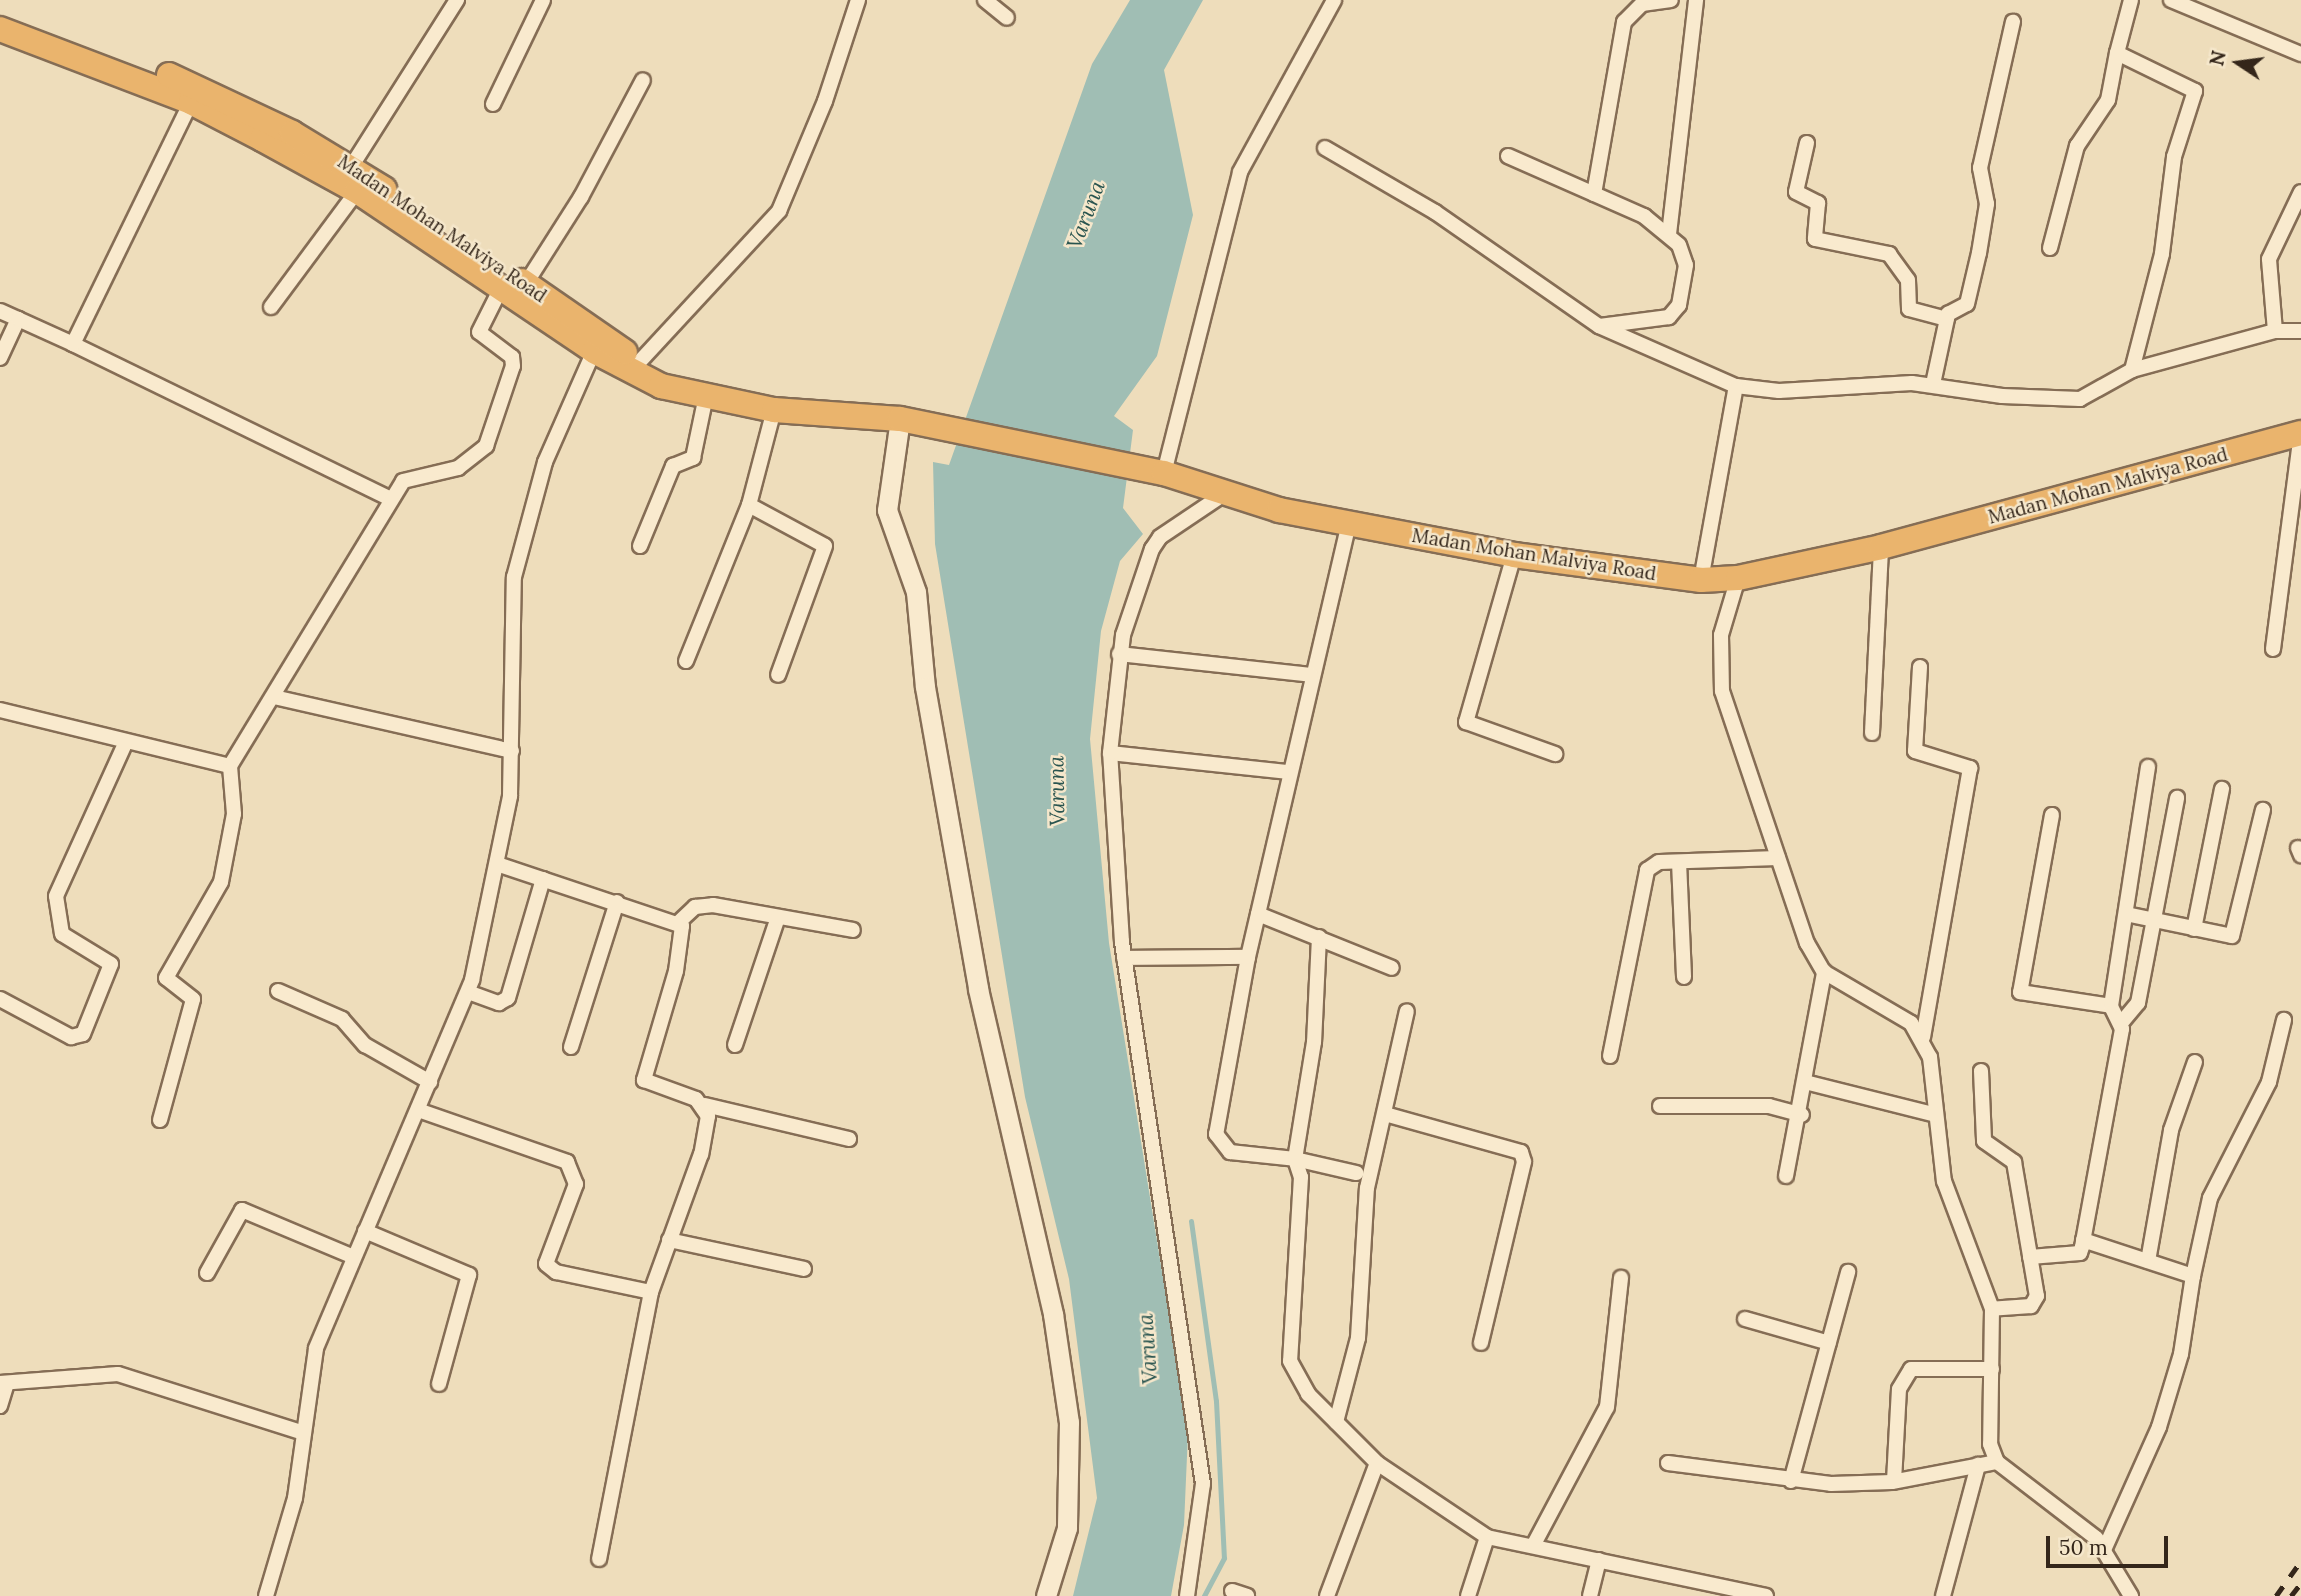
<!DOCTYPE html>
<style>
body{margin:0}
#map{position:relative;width:2301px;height:1596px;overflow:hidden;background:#edb;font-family:Lora,serif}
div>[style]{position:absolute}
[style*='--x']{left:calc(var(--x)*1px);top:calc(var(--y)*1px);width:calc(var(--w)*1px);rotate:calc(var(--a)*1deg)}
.water>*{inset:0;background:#a0beb4}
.stream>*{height:5px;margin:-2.5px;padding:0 2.5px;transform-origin:2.5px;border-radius:2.5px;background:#a0beb4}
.roads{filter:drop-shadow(2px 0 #856d55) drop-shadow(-2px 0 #856d55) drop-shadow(0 2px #856d55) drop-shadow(0 -2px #856d55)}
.minor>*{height:14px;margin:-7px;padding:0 7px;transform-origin:7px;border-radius:7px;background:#f9eace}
.tertiary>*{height:19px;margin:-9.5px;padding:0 9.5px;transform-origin:9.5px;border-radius:9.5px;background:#f9eace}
.trunk>*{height:24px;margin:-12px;padding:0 12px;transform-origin:12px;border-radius:12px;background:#eab46d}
.rail>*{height:5px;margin-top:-2.5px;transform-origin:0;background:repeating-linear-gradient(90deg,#34261a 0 12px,transparent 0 24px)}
span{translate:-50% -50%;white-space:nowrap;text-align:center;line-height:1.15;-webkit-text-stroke:5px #f5e7cb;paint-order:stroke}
.street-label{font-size:19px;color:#34261a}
.water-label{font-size:21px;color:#29544f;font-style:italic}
.north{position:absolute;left:2203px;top:28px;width:70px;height:70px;-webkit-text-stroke:5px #f5e7cb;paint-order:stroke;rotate:283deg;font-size:19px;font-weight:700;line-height:28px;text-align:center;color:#34261a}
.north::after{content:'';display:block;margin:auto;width:24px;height:32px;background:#34261a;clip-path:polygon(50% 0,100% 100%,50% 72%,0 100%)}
.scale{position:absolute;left:2046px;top:1536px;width:122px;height:32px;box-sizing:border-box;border:4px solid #34261a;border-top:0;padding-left:9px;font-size:21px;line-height:24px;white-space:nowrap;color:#34261a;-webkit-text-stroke:5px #f5e7cb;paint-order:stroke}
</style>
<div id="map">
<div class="water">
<div style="clip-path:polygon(1130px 0,1203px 0,1164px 70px,1193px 215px,1157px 356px,1114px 416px,1133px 430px,1123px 508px,1143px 534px,1120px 561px,1101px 631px,1090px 739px,1109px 943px,1188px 1433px,1184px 1525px,1171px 1596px,1073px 1596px,1097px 1498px,1069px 1279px,1025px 1097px,935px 544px,933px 462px,949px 465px,1092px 64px)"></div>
</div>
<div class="stream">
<div style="--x:1191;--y:1221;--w:182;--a:82.1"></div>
<div style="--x:1216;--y:1401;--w:157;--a:87.1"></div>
<div style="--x:1224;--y:1558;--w:43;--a:117.8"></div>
</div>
<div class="roads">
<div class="minor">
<div style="--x:985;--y:0;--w:28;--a:39"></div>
<div style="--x:2131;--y:0;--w:55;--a:104.8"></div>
<div style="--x:2117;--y:53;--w:87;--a:26"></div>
<div style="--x:2195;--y:91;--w:69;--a:107.7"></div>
<div style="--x:2174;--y:157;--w:98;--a:97.1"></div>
<div style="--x:2162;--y:254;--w:120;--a:104.5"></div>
<div style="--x:2171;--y:0;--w:141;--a:22.6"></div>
<div style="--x:493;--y:104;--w:115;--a:-64.3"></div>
<div style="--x:1807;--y:143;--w:50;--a:102.7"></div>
<div style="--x:1796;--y:192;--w:25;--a:27"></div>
<div style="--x:1818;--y:203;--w:36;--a:95"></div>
<div style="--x:1815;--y:239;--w:76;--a:11.5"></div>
<div style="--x:1889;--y:254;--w:32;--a:54"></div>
<div style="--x:1908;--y:280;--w:29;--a:88"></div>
<div style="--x:1909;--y:309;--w:39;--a:15"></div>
<div style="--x:1325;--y:148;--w:127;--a:30.2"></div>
<div style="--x:1435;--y:212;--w:200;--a:34.8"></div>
<div style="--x:1599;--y:326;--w:150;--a:23.7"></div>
<div style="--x:1736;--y:386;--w:43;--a:6.6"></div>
<div style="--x:1779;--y:391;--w:133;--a:-3.4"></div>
<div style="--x:1912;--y:383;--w:91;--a:8.2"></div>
<div style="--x:2002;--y:396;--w:78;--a:2.2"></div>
<div style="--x:2080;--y:399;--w:60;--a:-29.1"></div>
<div style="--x:2132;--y:370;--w:148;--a:-15.3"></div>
<div style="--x:2275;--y:331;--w:26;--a:0"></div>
<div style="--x:1508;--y:156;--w:149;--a:23.8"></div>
<div style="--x:1644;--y:216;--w:45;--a:39.6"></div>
<div style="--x:1679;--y:245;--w:21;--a:71"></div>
<div style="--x:1686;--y:265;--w:41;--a:99.9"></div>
<div style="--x:1679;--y:305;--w:16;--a:130"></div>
<div style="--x:1669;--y:317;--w:70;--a:172.6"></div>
<div style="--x:351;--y:167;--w:198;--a:-57.6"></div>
<div style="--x:1594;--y:194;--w:175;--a:-80.1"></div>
<div style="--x:1624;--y:22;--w:25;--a:-45"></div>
<div style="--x:1642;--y:4;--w:29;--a:-8"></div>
<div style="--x:1669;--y:234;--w:236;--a:-83.4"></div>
<div style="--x:2050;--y:248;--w:106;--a:-75.2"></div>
<div style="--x:2077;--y:146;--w:55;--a:-56"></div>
<div style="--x:2108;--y:100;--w:48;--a:-79.2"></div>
<div style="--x:523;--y:288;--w:108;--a:-57.5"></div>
<div style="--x:581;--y:197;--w:132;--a:-62.1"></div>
<div style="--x:271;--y:307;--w:144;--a:-53.4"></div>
<div style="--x:0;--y:311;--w:20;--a:24"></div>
<div style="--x:2275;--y:331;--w:72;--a:-94.8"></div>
<div style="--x:2269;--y:259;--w:74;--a:-64.5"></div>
<div style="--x:73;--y:344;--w:352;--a:26"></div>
<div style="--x:0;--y:358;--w:43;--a:-65.2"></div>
<div style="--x:18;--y:319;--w:60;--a:24.4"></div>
<div style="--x:73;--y:344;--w:269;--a:-64"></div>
<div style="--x:629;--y:373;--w:221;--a:-47.2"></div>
<div style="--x:779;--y:211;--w:119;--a:-67.3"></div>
<div style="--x:825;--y:101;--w:106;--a:-71.9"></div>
<div style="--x:1933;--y:384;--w:72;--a:-77.9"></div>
<div style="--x:1948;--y:314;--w:21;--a:-28"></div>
<div style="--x:1967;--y:304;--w:52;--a:-76.8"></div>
<div style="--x:1979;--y:253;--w:50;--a:-80.7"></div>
<div style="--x:1987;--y:204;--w:37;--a:-101"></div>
<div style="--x:1980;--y:168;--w:150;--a:-77.3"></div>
<div style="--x:1164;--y:473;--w:310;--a:-75.8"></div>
<div style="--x:1240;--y:172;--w:196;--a:-61.3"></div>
<div style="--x:749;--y:505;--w:86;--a:28.3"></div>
<div style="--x:825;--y:546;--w:137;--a:110"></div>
<div style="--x:1349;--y:523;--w:446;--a:103.1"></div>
<div style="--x:1248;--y:957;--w:180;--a:100.2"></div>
<div style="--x:1216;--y:1134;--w:23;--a:52"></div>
<div style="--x:1230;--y:1152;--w:65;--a:6.1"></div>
<div style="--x:1295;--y:1159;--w:19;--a:72"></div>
<div style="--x:1301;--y:1177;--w:184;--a:93.4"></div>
<div style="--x:1290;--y:1361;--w:38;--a:61"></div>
<div style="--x:1308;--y:1394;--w:98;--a:45"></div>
<div style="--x:1377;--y:1463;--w:133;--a:33.9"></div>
<div style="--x:1487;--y:1537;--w:285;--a:11.9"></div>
<div style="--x:640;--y:546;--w:87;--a:-67.6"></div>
<div style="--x:673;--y:466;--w:22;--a:-22"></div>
<div style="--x:693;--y:458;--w:63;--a:-78.2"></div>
<div style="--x:1514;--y:555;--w:174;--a:106"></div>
<div style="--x:1466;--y:722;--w:95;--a:19.8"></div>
<div style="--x:1738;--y:578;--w:59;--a:106.6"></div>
<div style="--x:1721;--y:635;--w:56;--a:89"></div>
<div style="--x:1722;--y:691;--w:266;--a:71.4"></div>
<div style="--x:1807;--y:943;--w:34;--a:60"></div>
<div style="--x:1824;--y:972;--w:101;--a:30.4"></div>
<div style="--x:1911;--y:1023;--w:39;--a:61"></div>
<div style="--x:1930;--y:1057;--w:125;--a:83.6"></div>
<div style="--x:1944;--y:1181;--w:137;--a:69.4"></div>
<div style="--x:1992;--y:1309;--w:135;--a:90.8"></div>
<div style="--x:1990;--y:1444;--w:19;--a:69"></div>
<div style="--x:1997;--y:1462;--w:125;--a:37.5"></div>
<div style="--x:2096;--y:1538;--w:68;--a:58.9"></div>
<div style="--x:1701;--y:580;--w:197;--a:-79.8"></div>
<div style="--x:2273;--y:649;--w:218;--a:-82.6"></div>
<div style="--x:1119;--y:654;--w:193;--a:6.2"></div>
<div style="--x:686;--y:661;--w:168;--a:-68"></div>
<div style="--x:749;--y:505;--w:98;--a:-75.3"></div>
<div style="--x:1920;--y:667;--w:84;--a:93.4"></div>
<div style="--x:1915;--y:751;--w:58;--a:17.2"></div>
<div style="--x:1970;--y:768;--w:273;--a:99.9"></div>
<div style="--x:274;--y:697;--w:244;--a:12.8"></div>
<div style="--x:0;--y:710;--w:237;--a:13.7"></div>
<div style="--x:230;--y:766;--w:333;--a:-58.7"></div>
<div style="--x:403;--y:481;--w:57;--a:-13.3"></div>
<div style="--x:458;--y:468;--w:36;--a:-38"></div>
<div style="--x:486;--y:446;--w:84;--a:-71.4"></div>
<div style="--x:513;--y:366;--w:9;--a:-96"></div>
<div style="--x:512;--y:357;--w:41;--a:-142.9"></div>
<div style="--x:479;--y:332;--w:51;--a:-63.4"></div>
<div style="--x:1872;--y:733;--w:186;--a:-87.2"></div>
<div style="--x:1110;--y:753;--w:180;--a:6.1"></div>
<div style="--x:2052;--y:815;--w:180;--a:100.2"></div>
<div style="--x:2020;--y:992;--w:92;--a:8.7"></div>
<div style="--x:2298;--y:848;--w:8;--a:67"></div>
<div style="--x:1679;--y:862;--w:115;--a:87.5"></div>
<div style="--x:500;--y:865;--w:192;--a:18.5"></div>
<div style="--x:682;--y:926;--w:45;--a:97.6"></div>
<div style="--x:676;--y:971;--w:114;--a:106.4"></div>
<div style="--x:644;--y:1080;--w:55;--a:20.1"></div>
<div style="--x:696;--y:1099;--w:21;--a:55"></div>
<div style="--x:708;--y:1116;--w:39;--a:100"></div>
<div style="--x:701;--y:1154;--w:147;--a:109.9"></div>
<div style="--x:1258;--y:914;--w:144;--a:21.9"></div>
<div style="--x:2126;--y:914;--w:108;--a:11.7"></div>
<div style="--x:2232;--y:936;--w:130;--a:-76.2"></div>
<div style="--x:680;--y:921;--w:21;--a:-43"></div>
<div style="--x:695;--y:907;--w:18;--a:-6"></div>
<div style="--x:713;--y:905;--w:142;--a:10.1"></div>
<div style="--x:2194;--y:929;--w:143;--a:-78.7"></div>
<div style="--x:1319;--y:937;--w:105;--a:92.7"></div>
<div style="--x:1314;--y:1042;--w:119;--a:99.2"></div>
<div style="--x:1295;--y:1159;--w:63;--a:12.9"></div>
<div style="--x:1124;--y:958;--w:124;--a:-0.5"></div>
<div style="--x:278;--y:991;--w:70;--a:23.6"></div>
<div style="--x:342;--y:1019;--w:35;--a:49"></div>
<div style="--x:365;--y:1045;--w:75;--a:29.6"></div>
<div style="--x:468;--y:992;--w:33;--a:20"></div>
<div style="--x:499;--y:1003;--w:10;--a:-29"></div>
<div style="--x:508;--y:998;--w:124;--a:-73.6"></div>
<div style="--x:0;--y:999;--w:81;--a:28.2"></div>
<div style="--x:71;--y:1037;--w:12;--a:-14"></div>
<div style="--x:83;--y:1034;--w:75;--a:-68.2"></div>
<div style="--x:111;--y:964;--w:57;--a:-148.5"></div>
<div style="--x:62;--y:934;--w:38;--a:-99"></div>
<div style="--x:56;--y:896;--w:167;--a:-65.6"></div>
<div style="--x:2122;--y:1022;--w:25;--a:-50"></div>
<div style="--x:2138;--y:1003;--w:209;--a:-79.2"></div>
<div style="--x:735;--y:1045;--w:135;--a:-71.4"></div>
<div style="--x:571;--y:1047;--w:152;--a:-72.4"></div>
<div style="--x:1610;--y:1056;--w:190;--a:-78.7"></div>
<div style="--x:1647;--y:870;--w:14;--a:-34"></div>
<div style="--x:1659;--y:862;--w:119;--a:-1.9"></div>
<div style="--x:1981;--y:1071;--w:70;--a:87.5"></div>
<div style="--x:1984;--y:1141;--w:37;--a:35"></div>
<div style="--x:2014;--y:1162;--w:136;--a:80.3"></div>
<div style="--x:2037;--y:1296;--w:12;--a:121"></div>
<div style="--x:2031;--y:1306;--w:39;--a:176"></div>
<div style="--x:1805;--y:1082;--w:135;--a:14.1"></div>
<div style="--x:705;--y:1105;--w:148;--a:13.3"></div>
<div style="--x:1660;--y:1106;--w:109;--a:0"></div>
<div style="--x:1769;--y:1106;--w:34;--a:15"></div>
<div style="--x:418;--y:1110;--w:158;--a:19.2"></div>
<div style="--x:567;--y:1162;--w:24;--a:68"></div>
<div style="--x:576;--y:1184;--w:85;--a:110.6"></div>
<div style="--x:546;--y:1264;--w:13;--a:39"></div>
<div style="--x:556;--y:1272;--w:97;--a:11.9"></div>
<div style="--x:651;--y:1292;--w:272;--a:101"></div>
<div style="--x:1385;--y:1114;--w:141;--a:15.6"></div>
<div style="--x:1521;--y:1152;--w:10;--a:73"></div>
<div style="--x:1524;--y:1162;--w:186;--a:103.4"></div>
<div style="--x:160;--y:1120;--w:125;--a:-74.7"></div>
<div style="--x:193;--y:999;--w:34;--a:-142"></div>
<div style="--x:166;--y:978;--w:111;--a:-60.2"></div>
<div style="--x:221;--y:882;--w:69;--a:-79.2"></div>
<div style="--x:234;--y:814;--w:48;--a:-94.8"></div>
<div style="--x:1786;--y:1176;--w:208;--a:-79.4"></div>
<div style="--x:365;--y:1231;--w:113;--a:22.9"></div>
<div style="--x:469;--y:1275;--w:113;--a:105.4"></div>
<div style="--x:669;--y:1240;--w:138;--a:12.1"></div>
<div style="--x:2083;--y:1240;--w:116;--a:18.1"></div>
<div style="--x:2193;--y:1276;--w:80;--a:-77.7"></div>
<div style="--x:2210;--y:1198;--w:130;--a:-63"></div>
<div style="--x:2269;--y:1082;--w:64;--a:-76.4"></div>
<div style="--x:2030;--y:1257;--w:50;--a:-4.6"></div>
<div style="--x:2080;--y:1253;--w:6;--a:-72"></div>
<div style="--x:2082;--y:1247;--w:222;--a:-79.6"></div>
<div style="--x:2122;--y:1029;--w:25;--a:-116"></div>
<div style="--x:2111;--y:1006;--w:242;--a:-81.2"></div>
<div style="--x:2148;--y:1261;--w:133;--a:-80"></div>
<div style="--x:2171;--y:1130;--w:72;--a:-70.6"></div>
<div style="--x:207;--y:1273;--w:72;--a:-60.9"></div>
<div style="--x:242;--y:1210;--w:121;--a:22.8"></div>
<div style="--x:1745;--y:1319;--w:87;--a:15.9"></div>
<div style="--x:0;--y:1383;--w:118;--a:-4.4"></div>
<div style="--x:118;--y:1374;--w:195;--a:17.6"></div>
<div style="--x:0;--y:1406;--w:24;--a:-73"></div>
<div style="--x:1336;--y:1422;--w:87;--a:-75.3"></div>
<div style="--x:1358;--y:1338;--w:150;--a:-86.6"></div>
<div style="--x:1367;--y:1188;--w:181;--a:-77.3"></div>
<div style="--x:1668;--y:1463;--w:164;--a:7.3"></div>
<div style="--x:1831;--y:1484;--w:61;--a:-1.9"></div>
<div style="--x:1892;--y:1482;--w:107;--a:-10.8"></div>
<div style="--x:1791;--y:1481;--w:217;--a:-74.7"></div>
<div style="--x:1894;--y:1481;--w:92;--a:-86.9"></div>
<div style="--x:1899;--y:1389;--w:23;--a:-59"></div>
<div style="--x:1911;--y:1369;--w:81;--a:0"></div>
<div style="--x:1533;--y:1546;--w:157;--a:-62"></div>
<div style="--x:1607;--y:1407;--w:130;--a:-83.8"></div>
<div style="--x:2104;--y:1550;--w:135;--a:-65.9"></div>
<div style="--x:2159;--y:1427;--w:76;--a:-73.2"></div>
<div style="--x:2181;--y:1354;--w:79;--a:-81.3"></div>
<div style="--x:1232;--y:1591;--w:16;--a:18"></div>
<div style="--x:266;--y:1596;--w:102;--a:-73.5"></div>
<div style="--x:295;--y:1498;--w:151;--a:-82"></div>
<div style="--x:316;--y:1348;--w:400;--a:-67"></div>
<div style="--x:472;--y:980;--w:188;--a:-78.3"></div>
<div style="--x:510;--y:796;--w:219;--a:-89"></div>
<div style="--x:514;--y:577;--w:119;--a:-74.9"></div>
<div style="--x:545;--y:462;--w:121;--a:-66.2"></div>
<div style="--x:1187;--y:1596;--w:113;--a:-81.9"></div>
<div style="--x:1203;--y:1484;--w:548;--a:-98.5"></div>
<div style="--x:1122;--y:942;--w:189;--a:-93.6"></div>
<div style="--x:1110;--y:753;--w:119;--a:-83.7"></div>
<div style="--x:1123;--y:635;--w:91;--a:-71.4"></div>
<div style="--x:1152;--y:549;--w:14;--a:-56"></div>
<div style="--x:1160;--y:537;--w:77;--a:-33.9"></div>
<div style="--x:1327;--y:1596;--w:142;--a:-69.4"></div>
<div style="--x:1468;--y:1596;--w:62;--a:-72.1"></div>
<div style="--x:1590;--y:1596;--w:37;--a:-76"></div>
<div style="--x:1943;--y:1596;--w:136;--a:-75"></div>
</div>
<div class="tertiary">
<div style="--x:900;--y:419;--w:92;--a:98.1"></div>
<div style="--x:887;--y:510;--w:87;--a:70.5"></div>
<div style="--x:916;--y:592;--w:95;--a:84.6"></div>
<div style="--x:925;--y:687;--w:307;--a:80"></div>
<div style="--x:978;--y:989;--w:334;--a:77"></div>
<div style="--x:1053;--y:1314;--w:109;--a:81.6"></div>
<div style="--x:1069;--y:1422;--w:106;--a:91.1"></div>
<div style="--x:1067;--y:1528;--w:71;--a:107.2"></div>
</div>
<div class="trunk">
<div style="--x:0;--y:29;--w:204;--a:20.9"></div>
<div style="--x:191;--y:102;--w:80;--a:27.5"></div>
<div style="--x:262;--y:139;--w:108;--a:28.7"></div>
<div style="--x:357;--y:191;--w:286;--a:34"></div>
<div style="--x:594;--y:351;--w:76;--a:27.6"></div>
<div style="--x:661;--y:386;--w:116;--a:12"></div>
<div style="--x:774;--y:410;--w:126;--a:4.1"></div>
<div style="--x:900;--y:419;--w:269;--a:11.6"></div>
<div style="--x:1164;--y:473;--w:121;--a:17.8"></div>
<div style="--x:1279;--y:510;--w:239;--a:10.8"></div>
<div style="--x:1514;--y:555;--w:189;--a:7.6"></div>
<div style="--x:1701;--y:580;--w:37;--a:-3"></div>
<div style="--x:1738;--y:578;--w:146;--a:-12.2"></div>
<div style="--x:1881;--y:547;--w:435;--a:-15.2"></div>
<div style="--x:169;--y:75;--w:136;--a:25.2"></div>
<div style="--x:292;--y:133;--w:108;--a:31.3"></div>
<div style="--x:522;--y:281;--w:125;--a:34.6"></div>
</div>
</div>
<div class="rail">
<div style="--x:2276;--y:1596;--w:43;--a:-54.5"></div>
<div style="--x:2291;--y:1596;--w:16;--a:-52"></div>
</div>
<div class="street-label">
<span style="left:442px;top:229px;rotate:34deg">Madan Mohan Malviya Road</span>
<span style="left:2108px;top:486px;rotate:-15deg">Madan Mohan Malviya Road</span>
<span style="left:1534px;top:555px;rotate:9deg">Madan Mohan Malviya Road</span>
</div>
<div class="water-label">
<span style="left:1086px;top:215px;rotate:-69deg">Varuna</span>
<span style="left:1057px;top:791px;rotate:-91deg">Varuna</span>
<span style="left:1148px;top:1349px;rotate:-94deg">Varuna</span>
</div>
<div class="north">N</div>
<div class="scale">50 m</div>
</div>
